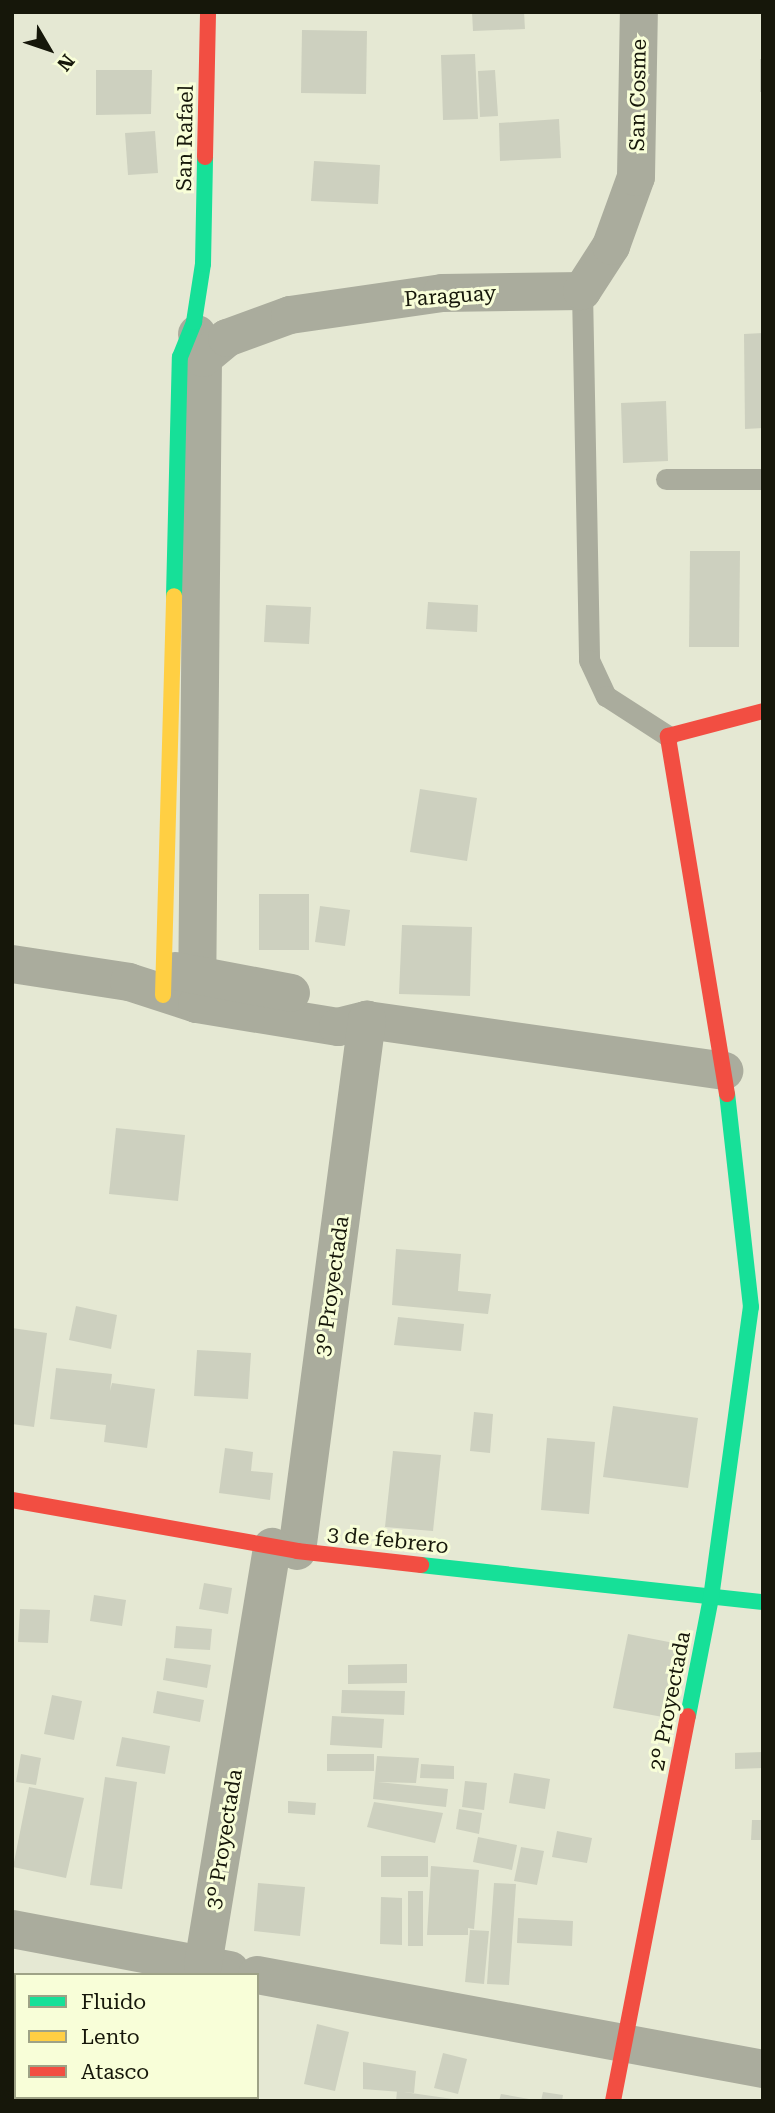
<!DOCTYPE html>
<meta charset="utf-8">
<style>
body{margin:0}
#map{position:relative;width:775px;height:2113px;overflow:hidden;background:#e5e8d3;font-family:"Roboto Serif",serif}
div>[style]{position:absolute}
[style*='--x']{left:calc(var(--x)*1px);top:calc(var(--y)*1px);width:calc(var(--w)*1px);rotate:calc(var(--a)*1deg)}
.green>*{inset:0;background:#ccd29e}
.building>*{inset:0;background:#cdd0bf}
.lane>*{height:21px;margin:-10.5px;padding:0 10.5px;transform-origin:10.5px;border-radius:10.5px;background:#aaac9d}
.street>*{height:38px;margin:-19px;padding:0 19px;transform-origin:19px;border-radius:19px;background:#aaac9d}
.fast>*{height:16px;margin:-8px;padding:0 8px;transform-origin:8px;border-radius:8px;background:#16e098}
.slow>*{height:16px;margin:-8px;padding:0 8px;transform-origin:8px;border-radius:8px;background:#ffcf43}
.jam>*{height:16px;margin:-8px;padding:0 8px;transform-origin:8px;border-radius:8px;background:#f24e42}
span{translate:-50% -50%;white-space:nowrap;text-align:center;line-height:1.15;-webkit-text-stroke:6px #f8fed8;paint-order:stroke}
.street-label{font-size:21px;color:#16170a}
.frame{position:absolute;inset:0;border:14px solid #16170a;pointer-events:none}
.legend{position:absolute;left:14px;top:1973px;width:245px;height:126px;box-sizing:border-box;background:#f8fed8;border:2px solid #9ea286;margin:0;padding:9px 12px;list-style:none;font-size:21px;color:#16170a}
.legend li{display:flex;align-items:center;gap:14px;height:35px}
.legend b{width:35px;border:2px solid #9ea286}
.north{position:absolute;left:14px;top:14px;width:70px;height:70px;-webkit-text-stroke:5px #f8fed8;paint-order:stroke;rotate:129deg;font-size:19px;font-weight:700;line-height:28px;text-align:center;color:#16170a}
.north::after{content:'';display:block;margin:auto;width:24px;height:32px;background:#16170a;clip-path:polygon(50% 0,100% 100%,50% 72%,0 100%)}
</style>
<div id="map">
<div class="green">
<div style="clip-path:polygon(12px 1988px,16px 2097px,156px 2097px,155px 2101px,12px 2101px)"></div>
</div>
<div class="building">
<div style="clip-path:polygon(472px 12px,524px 12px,525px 29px,473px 31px)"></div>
<div style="clip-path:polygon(302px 30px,367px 31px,366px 94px,301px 93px)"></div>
<div style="clip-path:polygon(475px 54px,478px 119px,443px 120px,441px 55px)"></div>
<div style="clip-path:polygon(760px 59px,763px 59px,763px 92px,760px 92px)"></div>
<div style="clip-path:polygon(96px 70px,152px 70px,151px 114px,96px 115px)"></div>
<div style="clip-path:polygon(495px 70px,498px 116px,480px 117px,478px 71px)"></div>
<div style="clip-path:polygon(559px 119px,561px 158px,500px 161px,499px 123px)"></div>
<div style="clip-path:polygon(155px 131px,158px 173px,128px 175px,125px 133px)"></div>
<div style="clip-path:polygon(314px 161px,380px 165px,378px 204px,311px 201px)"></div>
<div style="clip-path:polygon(763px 333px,763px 428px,745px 429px,744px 334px)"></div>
<div style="clip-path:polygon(666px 401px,668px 461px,623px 463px,621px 403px)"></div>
<div style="clip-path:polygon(690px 551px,740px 551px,739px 647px,689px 647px)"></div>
<div style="clip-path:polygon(428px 602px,478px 605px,477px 632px,426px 629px)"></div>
<div style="clip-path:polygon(266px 605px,311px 607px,309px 644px,264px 642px)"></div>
<div style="clip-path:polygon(420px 789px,477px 798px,467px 861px,410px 852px)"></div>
<div style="clip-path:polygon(259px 894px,309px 894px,309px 950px,259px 950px)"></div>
<div style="clip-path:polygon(320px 906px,350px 910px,345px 946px,315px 942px)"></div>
<div style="clip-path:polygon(402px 925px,472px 927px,470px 996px,399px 994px)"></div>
<div style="clip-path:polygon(116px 1128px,185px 1135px,178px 1201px,109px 1194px)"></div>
<div style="clip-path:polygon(396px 1249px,461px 1254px,458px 1291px,491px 1294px,488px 1314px,392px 1305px)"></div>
<div style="clip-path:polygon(76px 1306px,117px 1315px,111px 1349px,69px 1340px)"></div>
<div style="clip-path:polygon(398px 1317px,464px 1324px,461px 1351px,394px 1345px)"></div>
<div style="clip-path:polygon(12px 1328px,47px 1333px,34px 1427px,12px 1424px)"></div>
<div style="clip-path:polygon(197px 1350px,251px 1353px,248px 1399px,194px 1396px)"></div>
<div style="clip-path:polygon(56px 1368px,112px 1374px,110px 1391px,112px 1383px,155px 1389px,147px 1448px,104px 1442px,106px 1425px,50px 1419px)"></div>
<div style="clip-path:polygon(613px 1406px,698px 1418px,688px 1488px,603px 1477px)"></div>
<div style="clip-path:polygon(474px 1412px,493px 1414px,490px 1453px,470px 1451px)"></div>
<div style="clip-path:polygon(547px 1438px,595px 1442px,589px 1514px,541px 1510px)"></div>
<div style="clip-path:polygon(225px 1448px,253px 1452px,251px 1471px,273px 1473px,270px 1500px,219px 1493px)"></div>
<div style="clip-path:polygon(393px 1451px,441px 1455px,433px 1531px,385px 1527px)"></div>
<div style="clip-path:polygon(204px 1583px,232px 1588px,228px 1614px,199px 1609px)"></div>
<div style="clip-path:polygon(94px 1595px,126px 1600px,122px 1626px,90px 1621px)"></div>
<div style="clip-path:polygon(20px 1609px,50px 1610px,48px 1643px,18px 1642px)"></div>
<div style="clip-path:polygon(176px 1626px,212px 1629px,210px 1650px,174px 1648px)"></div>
<div style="clip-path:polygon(628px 1634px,679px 1644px,663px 1717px,613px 1708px)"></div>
<div style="clip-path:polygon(166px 1658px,211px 1665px,207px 1688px,163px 1680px)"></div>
<div style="clip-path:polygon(407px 1664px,407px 1683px,348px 1684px,348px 1665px)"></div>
<div style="clip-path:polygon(342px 1690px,405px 1691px,404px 1715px,341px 1713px)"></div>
<div style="clip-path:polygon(157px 1691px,204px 1700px,200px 1722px,153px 1713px)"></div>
<div style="clip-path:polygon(52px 1695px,82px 1701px,74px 1740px,44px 1734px)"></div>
<div style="clip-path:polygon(332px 1716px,384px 1719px,382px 1748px,330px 1745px)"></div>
<div style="clip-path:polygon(122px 1737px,170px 1746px,165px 1774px,116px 1766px)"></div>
<div style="clip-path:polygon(763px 1752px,763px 1768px,735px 1769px,735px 1753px)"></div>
<div style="clip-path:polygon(21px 1754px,41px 1758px,36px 1785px,16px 1782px)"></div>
<div style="clip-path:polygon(327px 1754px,374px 1754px,374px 1771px,327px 1771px)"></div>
<div style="clip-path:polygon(377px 1756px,419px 1758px,416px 1783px,378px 1782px,448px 1789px,446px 1807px,373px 1799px)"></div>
<div style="clip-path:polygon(421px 1764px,454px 1766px,454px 1779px,420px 1778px)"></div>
<div style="clip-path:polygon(514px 1773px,550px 1779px,545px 1809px,509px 1803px)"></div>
<div style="clip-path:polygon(105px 1777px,137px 1782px,122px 1889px,90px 1885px)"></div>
<div style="clip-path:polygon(465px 1781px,487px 1783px,484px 1810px,462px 1807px)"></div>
<div style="clip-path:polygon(29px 1787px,84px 1798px,66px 1878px,13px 1867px)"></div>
<div style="clip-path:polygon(288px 1801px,316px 1803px,315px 1815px,288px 1813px)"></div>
<div style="clip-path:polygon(374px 1802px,443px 1813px,435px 1843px,367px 1827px)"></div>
<div style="clip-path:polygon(459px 1809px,482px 1813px,479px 1834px,456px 1829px)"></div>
<div style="clip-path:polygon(752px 1820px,763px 1820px,763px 1840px,751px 1840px)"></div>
<div style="clip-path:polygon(557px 1831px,592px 1838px,587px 1863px,552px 1857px)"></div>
<div style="clip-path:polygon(478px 1837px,517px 1845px,512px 1870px,473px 1862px)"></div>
<div style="clip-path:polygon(521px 1847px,544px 1851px,537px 1885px,514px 1881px)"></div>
<div style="clip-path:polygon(381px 1856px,428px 1856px,428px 1877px,381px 1877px)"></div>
<div style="clip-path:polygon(431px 1866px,479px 1870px,474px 1929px,468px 1928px,468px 1935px,427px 1935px)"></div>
<div style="clip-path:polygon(258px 1883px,305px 1887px,300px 1936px,254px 1931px)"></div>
<div style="clip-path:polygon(494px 1883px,516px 1884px,509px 1985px,487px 1984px)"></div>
<div style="clip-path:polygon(408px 1891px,423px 1891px,423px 1946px,408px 1946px)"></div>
<div style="clip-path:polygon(381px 1897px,402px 1898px,402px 1945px,380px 1944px)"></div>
<div style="clip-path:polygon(518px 1918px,573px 1921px,572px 1946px,517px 1943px)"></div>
<div style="clip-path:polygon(470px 1930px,489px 1931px,484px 1984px,465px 1982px)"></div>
<div style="clip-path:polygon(317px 2024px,349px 2032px,335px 2091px,304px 2084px)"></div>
<div style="clip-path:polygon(443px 2053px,467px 2059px,458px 2094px,434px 2088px)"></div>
<div style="clip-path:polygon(363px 2062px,416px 2071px,414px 2093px,363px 2089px)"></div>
<div style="clip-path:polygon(397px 2091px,453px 2099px,453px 2101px,396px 2101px)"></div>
<div style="clip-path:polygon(543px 2092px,563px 2095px,562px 2101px,541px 2101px)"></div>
<div style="clip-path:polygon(501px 2094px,529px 2099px,529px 2101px,499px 2101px)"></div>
</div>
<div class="lane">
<div style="--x:582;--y:291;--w:369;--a:88.9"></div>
<div style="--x:589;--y:660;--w:40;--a:65"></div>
<div style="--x:606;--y:696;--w:74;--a:32.8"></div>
<div style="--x:666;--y:479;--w:97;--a:0"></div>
</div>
<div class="street">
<div style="--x:197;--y:334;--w:25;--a:76"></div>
<div style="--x:203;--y:358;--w:646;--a:90.53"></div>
<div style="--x:203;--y:358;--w:31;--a:-40"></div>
<div style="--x:227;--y:338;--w:67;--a:-20.1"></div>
<div style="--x:290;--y:315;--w:154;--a:-8.2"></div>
<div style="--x:442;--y:293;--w:140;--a:-0.8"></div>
<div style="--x:582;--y:291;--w:54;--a:-57.2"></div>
<div style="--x:611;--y:246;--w:73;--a:-70.1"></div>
<div style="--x:636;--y:177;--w:165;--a:-89"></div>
<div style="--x:12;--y:964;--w:118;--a:8.7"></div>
<div style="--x:129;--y:982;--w:71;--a:17.9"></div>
<div style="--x:197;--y:1004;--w:143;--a:9.3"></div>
<div style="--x:338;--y:1027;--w:30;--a:-14"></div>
<div style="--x:367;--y:1020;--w:361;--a:8.1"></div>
<div style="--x:175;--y:971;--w:118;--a:10.7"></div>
<div style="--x:297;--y:1551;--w:536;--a:-82.49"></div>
<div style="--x:12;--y:1929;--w:222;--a:10.7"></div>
<div style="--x:203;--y:1965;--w:424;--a:-80.6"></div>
<div style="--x:257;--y:1975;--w:515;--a:10.52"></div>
</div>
<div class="fast">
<div style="--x:174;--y:596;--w:239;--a:-88.6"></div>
<div style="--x:180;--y:357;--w:38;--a:-68"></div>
<div style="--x:194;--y:322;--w:59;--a:-81.2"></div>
<div style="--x:203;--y:264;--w:107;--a:-88.9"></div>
<div style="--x:421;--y:1565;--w:344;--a:6.2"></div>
<div style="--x:688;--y:1716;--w:120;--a:-79"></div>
<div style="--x:711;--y:1598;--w:294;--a:-82.2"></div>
<div style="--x:751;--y:1307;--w:214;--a:-96.4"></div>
</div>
<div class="slow">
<div style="--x:163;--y:995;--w:399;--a:-88.4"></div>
</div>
<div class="jam">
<div style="--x:205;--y:157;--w:145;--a:-88.8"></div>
<div style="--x:727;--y:1094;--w:363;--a:-99.4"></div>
<div style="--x:668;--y:736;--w:98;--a:-14.7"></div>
<div style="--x:12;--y:1500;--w:290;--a:10.1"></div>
<div style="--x:297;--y:1551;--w:125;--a:6.4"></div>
<div style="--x:613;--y:2101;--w:392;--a:-79"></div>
</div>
<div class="street-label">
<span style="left:638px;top:95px;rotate:-89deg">San Cosme</span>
<span style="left:185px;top:138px;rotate:-89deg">San Rafael</span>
<span style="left:450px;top:296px;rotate:-4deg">Paraguay</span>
<span style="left:332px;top:1286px;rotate:-82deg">3º Proyectada</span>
<span style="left:388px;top:1540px;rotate:6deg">3 de febrero</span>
<span style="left:670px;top:1701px;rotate:-79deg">2º Proyectada</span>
<span style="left:224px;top:1839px;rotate:-81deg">3º Proyectada</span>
</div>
<div class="frame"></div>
<ul class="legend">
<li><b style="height:9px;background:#16e098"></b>Fluido</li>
<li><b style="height:9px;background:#ffcf43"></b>Lento</li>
<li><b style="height:9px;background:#f24e42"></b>Atasco</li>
</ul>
<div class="north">N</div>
</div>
